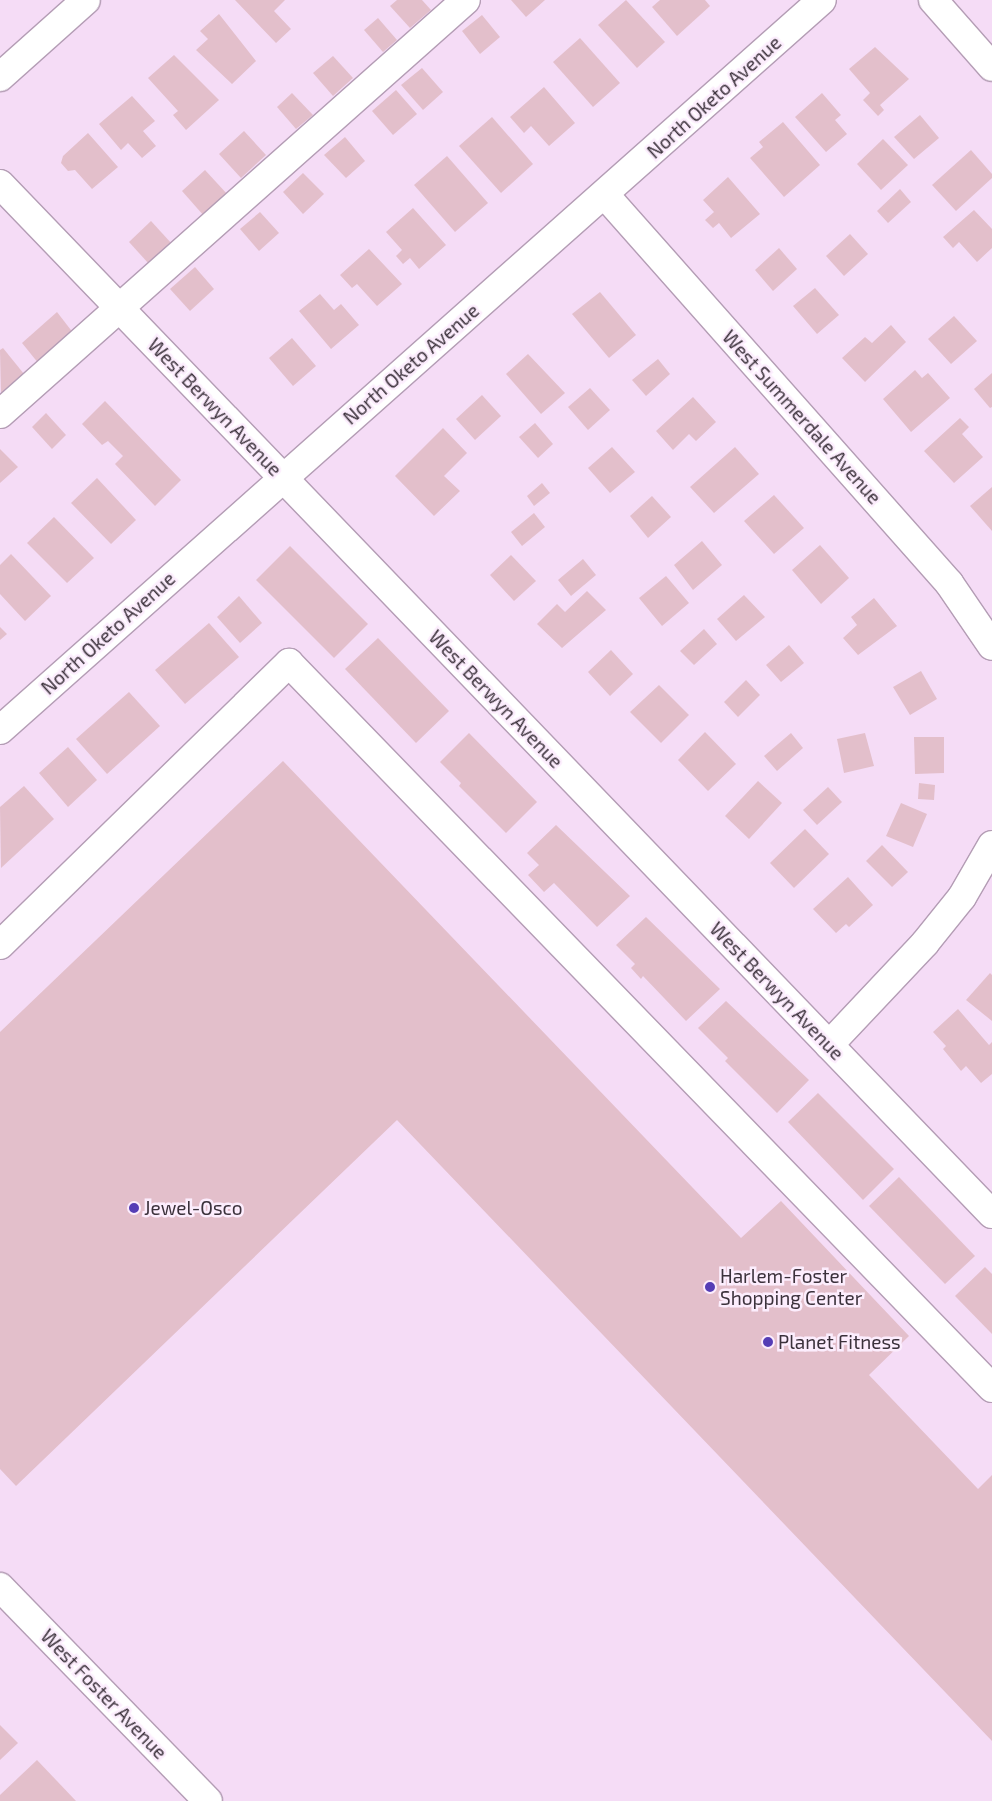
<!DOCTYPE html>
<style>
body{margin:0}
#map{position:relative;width:992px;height:1801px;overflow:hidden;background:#f5dcf6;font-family:"Exo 2",sans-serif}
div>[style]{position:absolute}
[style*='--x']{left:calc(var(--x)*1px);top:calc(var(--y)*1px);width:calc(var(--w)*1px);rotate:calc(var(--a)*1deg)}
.building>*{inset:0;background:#e3bfcb}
.roads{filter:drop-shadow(1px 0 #b49db5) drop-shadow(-1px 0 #b49db5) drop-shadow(0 1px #b49db5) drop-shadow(0 -1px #b49db5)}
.minor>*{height:28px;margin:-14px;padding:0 14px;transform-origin:14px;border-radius:14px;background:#fff}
.dots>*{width:14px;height:14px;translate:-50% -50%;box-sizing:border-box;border:2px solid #fcedfd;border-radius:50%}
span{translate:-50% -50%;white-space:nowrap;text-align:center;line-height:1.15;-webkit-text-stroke:5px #fcedfd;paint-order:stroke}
.street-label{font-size:19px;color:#3b313b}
.poi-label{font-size:19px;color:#3b313b}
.left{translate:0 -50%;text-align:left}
</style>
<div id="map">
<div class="building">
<div style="clip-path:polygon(235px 0,285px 0,274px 11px,291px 29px,276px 43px)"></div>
<div style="clip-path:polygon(397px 0,422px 0,431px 10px,410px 28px,390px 6px)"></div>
<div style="clip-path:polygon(511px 0,545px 0,526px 17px)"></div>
<div style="clip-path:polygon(626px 0,665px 42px,637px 68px,598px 25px)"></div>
<div style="clip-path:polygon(660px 0,705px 0,710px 6px,677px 36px,652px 7px)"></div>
<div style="clip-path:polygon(219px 14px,256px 61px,232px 84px,196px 50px,208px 39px,200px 31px)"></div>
<div style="clip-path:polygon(482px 15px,500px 37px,480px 54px,462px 31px)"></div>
<div style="clip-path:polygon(378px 18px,397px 40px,383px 52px,364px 30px)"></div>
<div style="clip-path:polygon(580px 38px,620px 83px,593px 107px,553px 62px)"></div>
<div style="clip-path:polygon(875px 47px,909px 79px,880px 105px,884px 110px,878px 116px,863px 100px,870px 93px,849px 69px)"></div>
<div style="clip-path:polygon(174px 55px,219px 100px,186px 130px,173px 115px,178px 111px,148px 78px)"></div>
<div style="clip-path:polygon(333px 56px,353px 78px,333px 96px,313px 73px)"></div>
<div style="clip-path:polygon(422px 68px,443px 92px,423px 110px,401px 85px)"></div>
<div style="clip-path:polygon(544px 87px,575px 123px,549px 146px,531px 126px,524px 133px,510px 117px)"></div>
<div style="clip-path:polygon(396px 90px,417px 114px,393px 135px,372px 111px)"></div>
<div style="clip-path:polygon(292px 93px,313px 115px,296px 129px,277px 107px)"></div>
<div style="clip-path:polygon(822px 93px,841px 115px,835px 120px,847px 134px,826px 152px,795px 117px)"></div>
<div style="clip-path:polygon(132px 96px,155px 121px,143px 131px,156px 146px,142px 158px,128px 143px,121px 150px,99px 124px)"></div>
<div style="clip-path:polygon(920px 115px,939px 138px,914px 159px,894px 137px)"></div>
<div style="clip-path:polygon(492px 117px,533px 164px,501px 193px,459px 146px)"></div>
<div style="clip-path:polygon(783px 122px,820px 165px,784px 197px,750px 158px,763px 147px,759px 142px)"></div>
<div style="clip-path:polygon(244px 131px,266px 155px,241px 178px,219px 154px)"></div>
<div style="clip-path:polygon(88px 133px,118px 167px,92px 189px,75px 170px,68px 171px,61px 163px,63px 156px)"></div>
<div style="clip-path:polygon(345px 137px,365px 161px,346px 178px,324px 155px)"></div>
<div style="clip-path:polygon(883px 139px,908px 165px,881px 190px,857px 164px)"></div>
<div style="clip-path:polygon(971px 150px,992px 174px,992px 178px,956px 211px,932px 185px)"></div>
<div style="clip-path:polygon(447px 156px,488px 203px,455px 232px,414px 185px)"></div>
<div style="clip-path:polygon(205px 170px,228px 195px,204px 216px,182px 191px)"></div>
<div style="clip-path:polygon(303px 173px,324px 194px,303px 214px,283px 192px)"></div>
<div style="clip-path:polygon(728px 177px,760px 214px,731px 238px,719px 223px,713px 228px,705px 220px,714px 212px,703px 200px)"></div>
<div style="clip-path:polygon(900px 189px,911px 202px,888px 223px,877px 211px)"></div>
<div style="clip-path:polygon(413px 208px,446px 245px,419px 269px,410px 258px,403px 264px,396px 256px,402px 250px,386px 232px)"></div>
<div style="clip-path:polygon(974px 210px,992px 229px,992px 248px,977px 262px,959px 242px,953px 248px,943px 237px)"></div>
<div style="clip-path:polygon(260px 212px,279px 233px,259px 251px,240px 229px)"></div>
<div style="clip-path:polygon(151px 221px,172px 244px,149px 264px,129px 242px)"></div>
<div style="clip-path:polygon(850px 234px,868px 254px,844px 276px,826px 256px)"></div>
<div style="clip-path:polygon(779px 248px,797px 269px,773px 291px,755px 270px)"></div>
<div style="clip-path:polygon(369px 249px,402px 284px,377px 306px,357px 284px,352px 288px,340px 275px)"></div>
<div style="clip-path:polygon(195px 267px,214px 289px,190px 311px,170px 289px)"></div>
<div style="clip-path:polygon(815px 288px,839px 315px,817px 334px,793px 306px)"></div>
<div style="clip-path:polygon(600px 292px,636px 335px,609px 358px,572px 314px)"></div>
<div style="clip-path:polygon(320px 294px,334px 310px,341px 304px,359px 325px,331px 349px,299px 311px)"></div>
<div style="clip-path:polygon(57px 312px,74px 334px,39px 364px,22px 343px)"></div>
<div style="clip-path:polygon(954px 316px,977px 341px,951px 364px,928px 339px)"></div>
<div style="clip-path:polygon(891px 325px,906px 342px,865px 382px,842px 358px,865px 337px,872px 343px)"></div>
<div style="clip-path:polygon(292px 338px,316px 366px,293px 386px,269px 358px)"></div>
<div style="clip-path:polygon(3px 348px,24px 374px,1px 394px,0 350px)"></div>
<div style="clip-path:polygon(528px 354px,565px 393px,541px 414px,506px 374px)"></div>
<div style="clip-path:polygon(658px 359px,670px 374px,646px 396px,632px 380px)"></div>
<div style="clip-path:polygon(915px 370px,922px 378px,928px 373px,950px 398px,911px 432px,883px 399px)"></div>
<div style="clip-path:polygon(992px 373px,992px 407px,990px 408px,974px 389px)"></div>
<div style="clip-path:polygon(590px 388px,610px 410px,588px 430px,568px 407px)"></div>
<div style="clip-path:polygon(482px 395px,501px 416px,475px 440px,456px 419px)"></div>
<div style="clip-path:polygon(693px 397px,716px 422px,696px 441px,689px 434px,673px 450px,656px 431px)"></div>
<div style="clip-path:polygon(105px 401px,181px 480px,155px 506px,115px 464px,123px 456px,108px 441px,102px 445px,82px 424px)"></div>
<div style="clip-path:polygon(46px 413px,66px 435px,52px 449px,32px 427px)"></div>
<div style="clip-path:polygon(960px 418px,969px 427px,962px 434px,983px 457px,954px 483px,924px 451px)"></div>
<div style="clip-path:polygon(535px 423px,553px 444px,538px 458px,519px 437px)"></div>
<div style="clip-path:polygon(443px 428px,467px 453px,444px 476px,460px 491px,434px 516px,395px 476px)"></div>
<div style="clip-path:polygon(612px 447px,635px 472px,610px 493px,588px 468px)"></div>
<div style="clip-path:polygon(735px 447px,759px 474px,714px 513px,690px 487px)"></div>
<div style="clip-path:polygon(0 449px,18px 467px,0 483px)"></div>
<div style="clip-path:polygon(97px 478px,136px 520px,111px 544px,71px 503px)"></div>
<div style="clip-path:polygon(542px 483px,550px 493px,534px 506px,527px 496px)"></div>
<div style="clip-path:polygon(992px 487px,992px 531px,970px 506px)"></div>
<div style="clip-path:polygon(774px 495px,804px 528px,774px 554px,744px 521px)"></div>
<div style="clip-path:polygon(652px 496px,671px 517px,648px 538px,630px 516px)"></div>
<div style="clip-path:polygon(534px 513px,545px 527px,522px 546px,511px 532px)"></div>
<div style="clip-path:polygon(54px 517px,94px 558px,67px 583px,27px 543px)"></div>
<div style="clip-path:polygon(702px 541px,722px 565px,693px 590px,674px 565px)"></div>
<div style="clip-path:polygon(820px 545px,849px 578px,821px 604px,792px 570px)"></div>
<div style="clip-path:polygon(290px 546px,368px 624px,334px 658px,256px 580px)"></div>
<div style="clip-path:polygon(11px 554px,51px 596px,25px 621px,0 594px,0 565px)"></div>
<div style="clip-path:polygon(511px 555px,536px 581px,514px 601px,490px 575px)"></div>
<div style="clip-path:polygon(583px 559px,596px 575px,571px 596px,558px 580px)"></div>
<div style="clip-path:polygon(666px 576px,689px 603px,662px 626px,639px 598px)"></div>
<div style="clip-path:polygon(587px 591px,606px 610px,562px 648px,537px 624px,557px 604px,565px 612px)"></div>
<div style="clip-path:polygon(744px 595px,765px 617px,736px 641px,717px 619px)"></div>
<div style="clip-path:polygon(239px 596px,262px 623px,240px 643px,217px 617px)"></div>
<div style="clip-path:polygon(874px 598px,897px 626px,858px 655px,843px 638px,857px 625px,851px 617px)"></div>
<div style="clip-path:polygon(209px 623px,239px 657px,185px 704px,155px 670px)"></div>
<div style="clip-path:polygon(0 627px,7px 634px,0 640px)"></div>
<div style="clip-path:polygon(704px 629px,717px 644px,694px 665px,680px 651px)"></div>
<div style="clip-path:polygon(378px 638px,449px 711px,416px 743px,345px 669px)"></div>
<div style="clip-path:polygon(789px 645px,804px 663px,781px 682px,766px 665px)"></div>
<div style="clip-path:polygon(611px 650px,633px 674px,610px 696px,588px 672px)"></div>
<div style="clip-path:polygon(921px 671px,937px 699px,910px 715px,893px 687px)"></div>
<div style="clip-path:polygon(746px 680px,760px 695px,738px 717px,724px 702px)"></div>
<div style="clip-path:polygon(659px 685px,689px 715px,661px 743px,630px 712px)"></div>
<div style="clip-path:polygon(129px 692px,160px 726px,107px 774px,76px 739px)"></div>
<div style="clip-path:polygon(705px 732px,736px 764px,708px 791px,678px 760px)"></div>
<div style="clip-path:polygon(469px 733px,537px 802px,506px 833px,459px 786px,461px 783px,440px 762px)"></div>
<div style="clip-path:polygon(791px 733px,803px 748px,777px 771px,764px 756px)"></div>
<div style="clip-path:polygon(865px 733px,874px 766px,844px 773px,837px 739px)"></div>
<div style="clip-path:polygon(914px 737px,944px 737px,944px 773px,915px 774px)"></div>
<div style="clip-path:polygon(68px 747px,97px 780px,68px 807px,39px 773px)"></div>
<div style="clip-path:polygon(283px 761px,741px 1238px,781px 1201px,909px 1336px,869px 1375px,978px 1489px,992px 1475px,992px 1741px,397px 1120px,16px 1486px,0 1469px,0 1032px)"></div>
<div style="clip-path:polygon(758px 781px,782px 803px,749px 839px,725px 816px)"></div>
<div style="clip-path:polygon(919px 783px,935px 785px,934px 800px,918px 799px)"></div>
<div style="clip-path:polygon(24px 786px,54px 819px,1px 868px,0 807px)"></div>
<div style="clip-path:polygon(828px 787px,842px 802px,817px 825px,803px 810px)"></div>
<div style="clip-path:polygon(901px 803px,927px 814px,913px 847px,886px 836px)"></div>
<div style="clip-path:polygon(556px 825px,630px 896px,597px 927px,554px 883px,544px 892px,528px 875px,539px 865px,527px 853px)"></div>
<div style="clip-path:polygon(805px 829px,829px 854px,794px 888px,770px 863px)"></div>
<div style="clip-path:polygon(882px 845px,908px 872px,892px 887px,866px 861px)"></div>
<div style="clip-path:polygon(848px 877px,873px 905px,849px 927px,846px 924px,836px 933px,813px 909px)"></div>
<div style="clip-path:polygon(646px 917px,720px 989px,686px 1021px,643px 976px,641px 979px,631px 968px,635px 964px,616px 945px)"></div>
<div style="clip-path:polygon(990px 973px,992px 975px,992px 1021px,966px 1000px)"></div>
<div style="clip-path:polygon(726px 1001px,809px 1080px,777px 1113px,725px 1061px,728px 1058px,698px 1028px)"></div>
<div style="clip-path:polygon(958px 1009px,989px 1045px,992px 1042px,992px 1074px,981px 1083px,966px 1066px,961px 1071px,943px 1049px,946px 1046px,933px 1032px)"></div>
<div style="clip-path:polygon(818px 1093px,894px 1169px,863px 1200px,788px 1122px)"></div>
<div style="clip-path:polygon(899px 1177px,975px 1256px,945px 1284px,869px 1206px)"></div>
<div style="clip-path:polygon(985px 1267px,992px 1274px,992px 1334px,955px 1296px)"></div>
<div style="clip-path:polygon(0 1725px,18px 1743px,0 1760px)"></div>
<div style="clip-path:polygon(37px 1760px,76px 1801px,0 1801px,0 1795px)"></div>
</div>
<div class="roads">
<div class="minor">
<div style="--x:933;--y:0;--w:89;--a:48.6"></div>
<div style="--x:0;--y:77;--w:115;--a:-41.8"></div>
<div style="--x:0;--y:184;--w:1430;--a:46.08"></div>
<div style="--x:605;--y:195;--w:519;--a:48.44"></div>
<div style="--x:949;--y:583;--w:76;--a:55.7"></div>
<div style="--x:0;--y:414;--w:623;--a:-41.62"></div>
<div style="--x:0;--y:730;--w:1099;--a:-41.61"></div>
<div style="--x:0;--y:945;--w:404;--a:-44.3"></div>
<div style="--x:289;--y:663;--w:1010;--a:45.88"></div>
<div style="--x:829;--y:1045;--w:140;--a:-46.7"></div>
<div style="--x:925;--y:943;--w:59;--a:-51.2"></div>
<div style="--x:962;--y:897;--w:60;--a:-60"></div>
<div style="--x:0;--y:1587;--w:298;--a:45.8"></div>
</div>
</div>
<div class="dots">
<div style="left:134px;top:1208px;background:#553db5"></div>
<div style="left:710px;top:1287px;background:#553db5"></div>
<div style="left:768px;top:1342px;background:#553db5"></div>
</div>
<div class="street-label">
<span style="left:714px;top:97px;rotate:-42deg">North Oketo Avenue</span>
<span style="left:411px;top:364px;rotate:-41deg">North Oketo Avenue</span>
<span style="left:215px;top:407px;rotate:46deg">West Berwyn Avenue</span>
<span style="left:802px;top:417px;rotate:48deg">West Summerdale Avenue</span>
<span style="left:108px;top:633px;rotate:-42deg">North Oketo Avenue</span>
<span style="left:496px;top:699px;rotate:46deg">West Berwyn Avenue</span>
<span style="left:777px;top:991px;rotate:46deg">West Berwyn Avenue</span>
<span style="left:104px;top:1694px;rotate:46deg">West Foster Avenue</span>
</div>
<div class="poi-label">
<span class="left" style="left:144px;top:1208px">Jewel-Osco</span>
<span class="left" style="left:720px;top:1287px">Harlem-Foster<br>Shopping Center</span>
<span class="left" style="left:778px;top:1342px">Planet Fitness</span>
</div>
</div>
